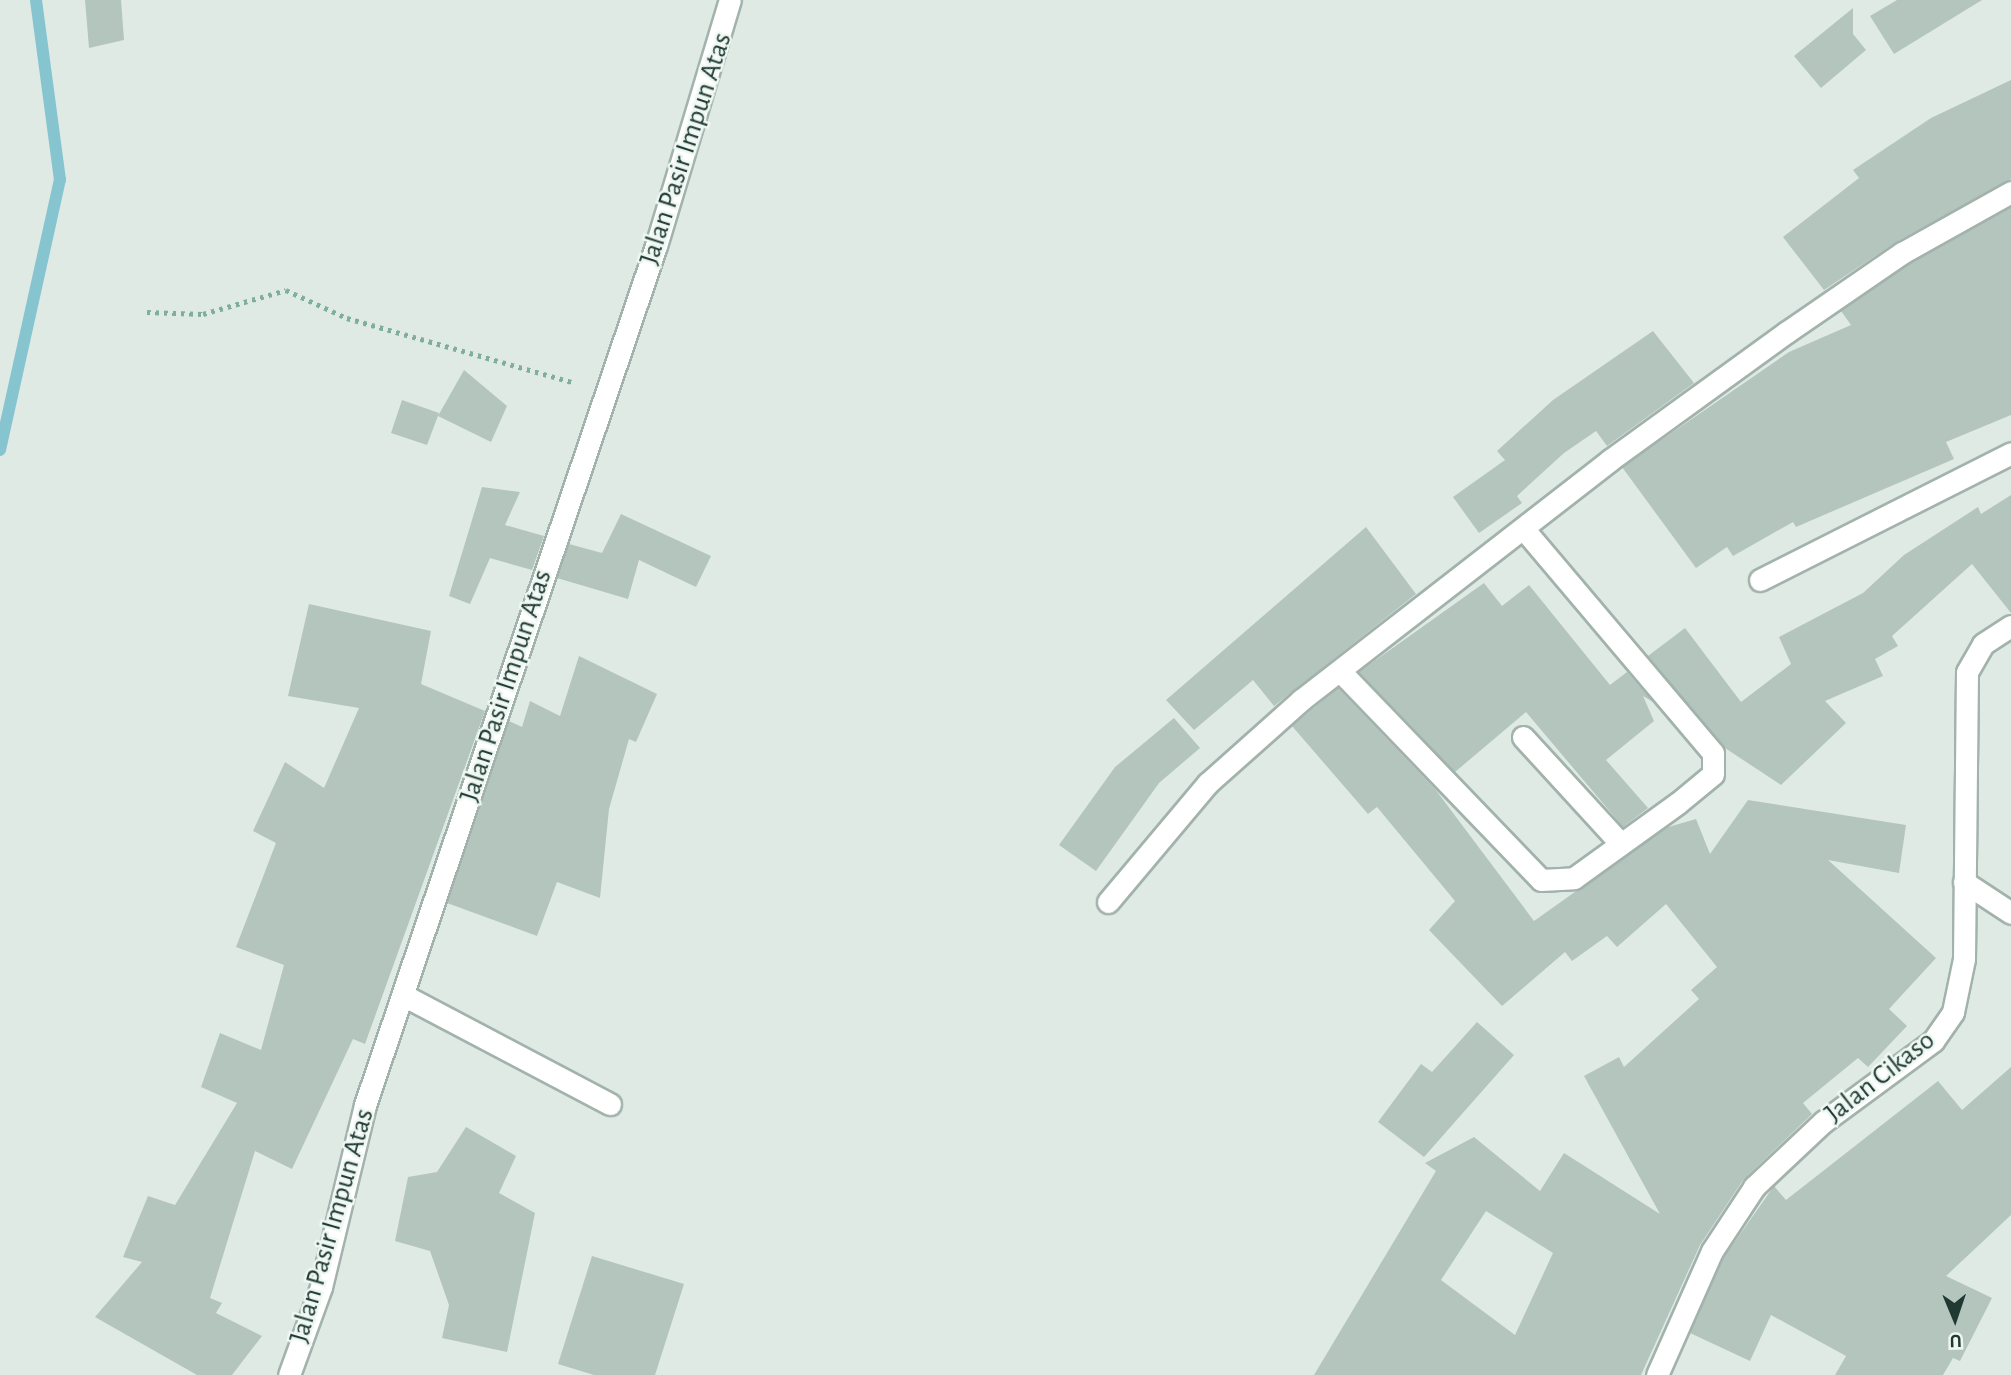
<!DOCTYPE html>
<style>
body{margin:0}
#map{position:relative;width:2011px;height:1375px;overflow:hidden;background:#dfeae5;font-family:"Alegreya Sans",sans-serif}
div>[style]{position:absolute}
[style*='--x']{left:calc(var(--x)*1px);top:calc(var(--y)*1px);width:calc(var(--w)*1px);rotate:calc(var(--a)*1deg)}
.stream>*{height:12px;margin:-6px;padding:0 6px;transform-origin:6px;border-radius:6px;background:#86c5d0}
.building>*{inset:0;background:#b4c5be}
.path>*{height:4.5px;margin-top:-2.25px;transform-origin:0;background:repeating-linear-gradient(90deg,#7fae9f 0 3.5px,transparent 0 8.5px)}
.roads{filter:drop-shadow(2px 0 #a2b2ac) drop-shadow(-2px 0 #a2b2ac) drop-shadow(0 2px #a2b2ac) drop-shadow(0 -2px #a2b2ac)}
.service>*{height:21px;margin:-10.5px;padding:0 10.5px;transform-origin:10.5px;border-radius:10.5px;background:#fff}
.minor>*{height:21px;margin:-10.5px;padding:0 10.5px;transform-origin:10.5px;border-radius:10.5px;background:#fff}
span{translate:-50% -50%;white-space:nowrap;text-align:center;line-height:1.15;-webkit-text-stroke:5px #eff7f3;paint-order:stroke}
.street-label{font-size:28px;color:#203a33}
.north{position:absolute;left:1920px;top:1284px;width:70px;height:70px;-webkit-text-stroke:5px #eff7f3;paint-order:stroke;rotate:178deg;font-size:19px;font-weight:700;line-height:28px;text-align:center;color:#203a33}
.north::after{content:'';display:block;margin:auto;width:24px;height:32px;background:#203a33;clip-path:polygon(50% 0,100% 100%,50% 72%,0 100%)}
</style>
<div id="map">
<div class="stream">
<div style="--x:0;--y:450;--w:277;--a:-77.5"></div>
<div style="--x:60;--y:180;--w:182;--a:-97.6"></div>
</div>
<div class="building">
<div style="clip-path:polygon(85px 0,121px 0,124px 40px,89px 48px)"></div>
<div style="clip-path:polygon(1897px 0,1982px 0,1894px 54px,1870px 16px)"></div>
<div style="clip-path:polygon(1853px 8px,1853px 34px,1866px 50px,1821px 88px,1794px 56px)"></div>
<div style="clip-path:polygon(2011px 80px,2011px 179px,1896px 242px,1824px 290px,1783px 237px,1859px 178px,1853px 170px,1931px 118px)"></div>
<div style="clip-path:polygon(2011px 207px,2011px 415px,1946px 442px,1954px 459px,1796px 527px,1793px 522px,1733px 556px,1727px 547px,1696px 568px,1622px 467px,1789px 352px,1851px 325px,1841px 311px,1909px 264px)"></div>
<div style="clip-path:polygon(1653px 331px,1694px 383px,1607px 446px,1596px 431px,1564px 453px,1517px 496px,1522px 503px,1479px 533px,1453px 497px,1505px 460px,1497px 451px,1553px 400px)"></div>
<div style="clip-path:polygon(464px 370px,507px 406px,491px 442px,438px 416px)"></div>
<div style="clip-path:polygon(402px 400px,439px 413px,427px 445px,391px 433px)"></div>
<div style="clip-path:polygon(482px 487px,520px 492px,505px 525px,544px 536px,532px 570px,490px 558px,470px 604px,449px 596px)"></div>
<div style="clip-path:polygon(2011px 495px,2011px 613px,1972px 564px,1892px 636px,1898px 646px,1875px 659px,1883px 676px,1825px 701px,1846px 723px,1781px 785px,1725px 748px,1648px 656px,1685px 628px,1741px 702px,1791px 664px,1779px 637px,1863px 593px,1904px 555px,1978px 507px,1981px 514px)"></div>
<div style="clip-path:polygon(621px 514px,711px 556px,696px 587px,639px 560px,628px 599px,557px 578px,569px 544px,602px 553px)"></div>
<div style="clip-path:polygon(1366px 527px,1416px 594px,1274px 706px,1253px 680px,1194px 730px,1166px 700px)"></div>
<div style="clip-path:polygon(1484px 583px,1502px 606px,1529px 585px,1610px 685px,1627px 672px,1653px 702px,1643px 696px,1654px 721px,1606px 760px,1648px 808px,1623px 827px,1526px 712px,1455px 772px,1359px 672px)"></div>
<div style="clip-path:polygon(309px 604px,431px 631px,421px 684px,485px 711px,365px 1044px,353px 1039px,292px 1169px,255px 1151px,210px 1298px,222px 1303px,216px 1313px,262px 1336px,232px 1375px,197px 1375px,95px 1317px,142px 1262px,123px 1257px,148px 1196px,175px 1205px,237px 1103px,201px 1087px,220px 1033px,261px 1050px,284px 965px,236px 947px,276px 843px,253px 831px,285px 762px,324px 788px,359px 708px,288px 696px)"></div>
<div style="clip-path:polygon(579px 656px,657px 694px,636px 742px,629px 739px,609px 809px,600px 898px,557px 882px,537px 936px,447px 903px,509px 721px,522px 727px,530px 701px,560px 716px)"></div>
<div style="clip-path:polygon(evenodd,1338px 688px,1435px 789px,1534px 921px,1665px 828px,1696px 819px,1710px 854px,1748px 800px,1906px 825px,1899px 873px,1828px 860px,1936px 958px,1889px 1009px,1907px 1026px,1868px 1067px,1858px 1058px,1803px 1103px,1812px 1114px,1743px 1180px,1700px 1245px,1641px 1375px,1314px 1375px,1436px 1171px,1425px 1163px,1474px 1137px,1540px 1191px,1564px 1153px,1660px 1214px,1584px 1076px,1619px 1057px,1624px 1067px,1699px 999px,1691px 990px,1717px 967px,1666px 904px,1617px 947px,1607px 936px,1572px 961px,1565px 952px,1502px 1006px,1429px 930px,1455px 901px,1377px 807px,1368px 814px,1292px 726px,1338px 688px,1486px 1211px,1553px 1253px,1515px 1335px,1441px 1280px,1486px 1211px)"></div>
<div style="clip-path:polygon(1174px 718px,1200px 748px,1159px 783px,1096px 871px,1059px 845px,1115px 767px)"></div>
<div style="clip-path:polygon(1477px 1022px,1514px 1055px,1424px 1157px,1378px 1122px,1421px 1064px,1432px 1072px)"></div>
<div style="clip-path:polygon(2011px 1067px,2011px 1215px,1946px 1276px,1992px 1298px,1960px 1361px,1953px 1358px,1943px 1375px,1835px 1375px,1846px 1356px,1771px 1315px,1750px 1361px,1690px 1333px,1724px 1257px,1774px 1186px,1786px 1200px,1938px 1081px,1962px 1110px)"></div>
<div style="clip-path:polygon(466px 1127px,516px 1156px,499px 1193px,535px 1213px,507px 1352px,442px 1338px,449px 1305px,430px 1251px,395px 1241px,408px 1177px,437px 1172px)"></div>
<div style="clip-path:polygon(592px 1256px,684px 1284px,655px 1375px,594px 1375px,558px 1364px)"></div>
</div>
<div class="path">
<div style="--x:147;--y:312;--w:56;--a:2"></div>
<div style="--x:203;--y:314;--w:86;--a:-16.1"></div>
<div style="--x:286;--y:290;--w:67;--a:24.7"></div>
<div style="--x:347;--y:318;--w:237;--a:15.9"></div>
</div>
<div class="roads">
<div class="service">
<div style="--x:403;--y:995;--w:234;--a:27.8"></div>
</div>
<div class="minor">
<div style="--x:1760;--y:580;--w:281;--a:-26.8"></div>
<div style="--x:1340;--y:671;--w:290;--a:46.1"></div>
<div style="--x:1541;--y:880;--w:33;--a:-3"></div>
<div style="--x:1574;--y:878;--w:128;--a:-35.8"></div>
<div style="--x:1678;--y:803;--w:45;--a:-39.6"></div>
<div style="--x:1713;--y:774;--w:21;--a:-90"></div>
<div style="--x:1713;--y:753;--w:294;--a:-130.2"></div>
<div style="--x:1523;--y:737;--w:144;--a:47.5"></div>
<div style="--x:1964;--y:882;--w:56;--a:33.4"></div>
<div style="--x:1108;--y:902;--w:155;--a:-50"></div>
<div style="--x:1208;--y:783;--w:125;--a:-41.7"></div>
<div style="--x:1301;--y:700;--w:391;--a:-37.8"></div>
<div style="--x:1610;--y:460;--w:218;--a:-35.9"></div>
<div style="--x:1787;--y:332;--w:140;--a:-34.5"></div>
<div style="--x:1902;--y:253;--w:125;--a:-29.2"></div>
<div style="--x:289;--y:1375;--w:94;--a:-70"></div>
<div style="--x:321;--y:1287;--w:187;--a:-76.4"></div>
<div style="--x:365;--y:1105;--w:907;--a:-71.29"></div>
<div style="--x:656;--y:246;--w:257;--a:-73.3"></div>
<div style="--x:1657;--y:1375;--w:136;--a:-66.1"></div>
<div style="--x:1712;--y:1251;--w:77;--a:-56.7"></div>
<div style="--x:1754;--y:1187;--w:95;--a:-43.3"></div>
<div style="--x:1823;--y:1122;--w:137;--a:-36.4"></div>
<div style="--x:1933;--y:1041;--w:35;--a:-55"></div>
<div style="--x:1953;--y:1012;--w:54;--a:-78.3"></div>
<div style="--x:1964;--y:959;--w:287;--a:-89.4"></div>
<div style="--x:1967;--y:672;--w:32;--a:-60"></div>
<div style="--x:1983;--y:644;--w:33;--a:-33"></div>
</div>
</div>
<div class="street-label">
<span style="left:686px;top:149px;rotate:-72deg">Jalan Pasir Impun Atas</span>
<span style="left:506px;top:686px;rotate:-72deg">Jalan Pasir Impun Atas</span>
<span style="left:1880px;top:1077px;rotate:-38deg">Jalan Cikaso</span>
<span style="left:332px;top:1226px;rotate:-74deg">Jalan Pasir Impun Atas</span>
</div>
<div class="north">U</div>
</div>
